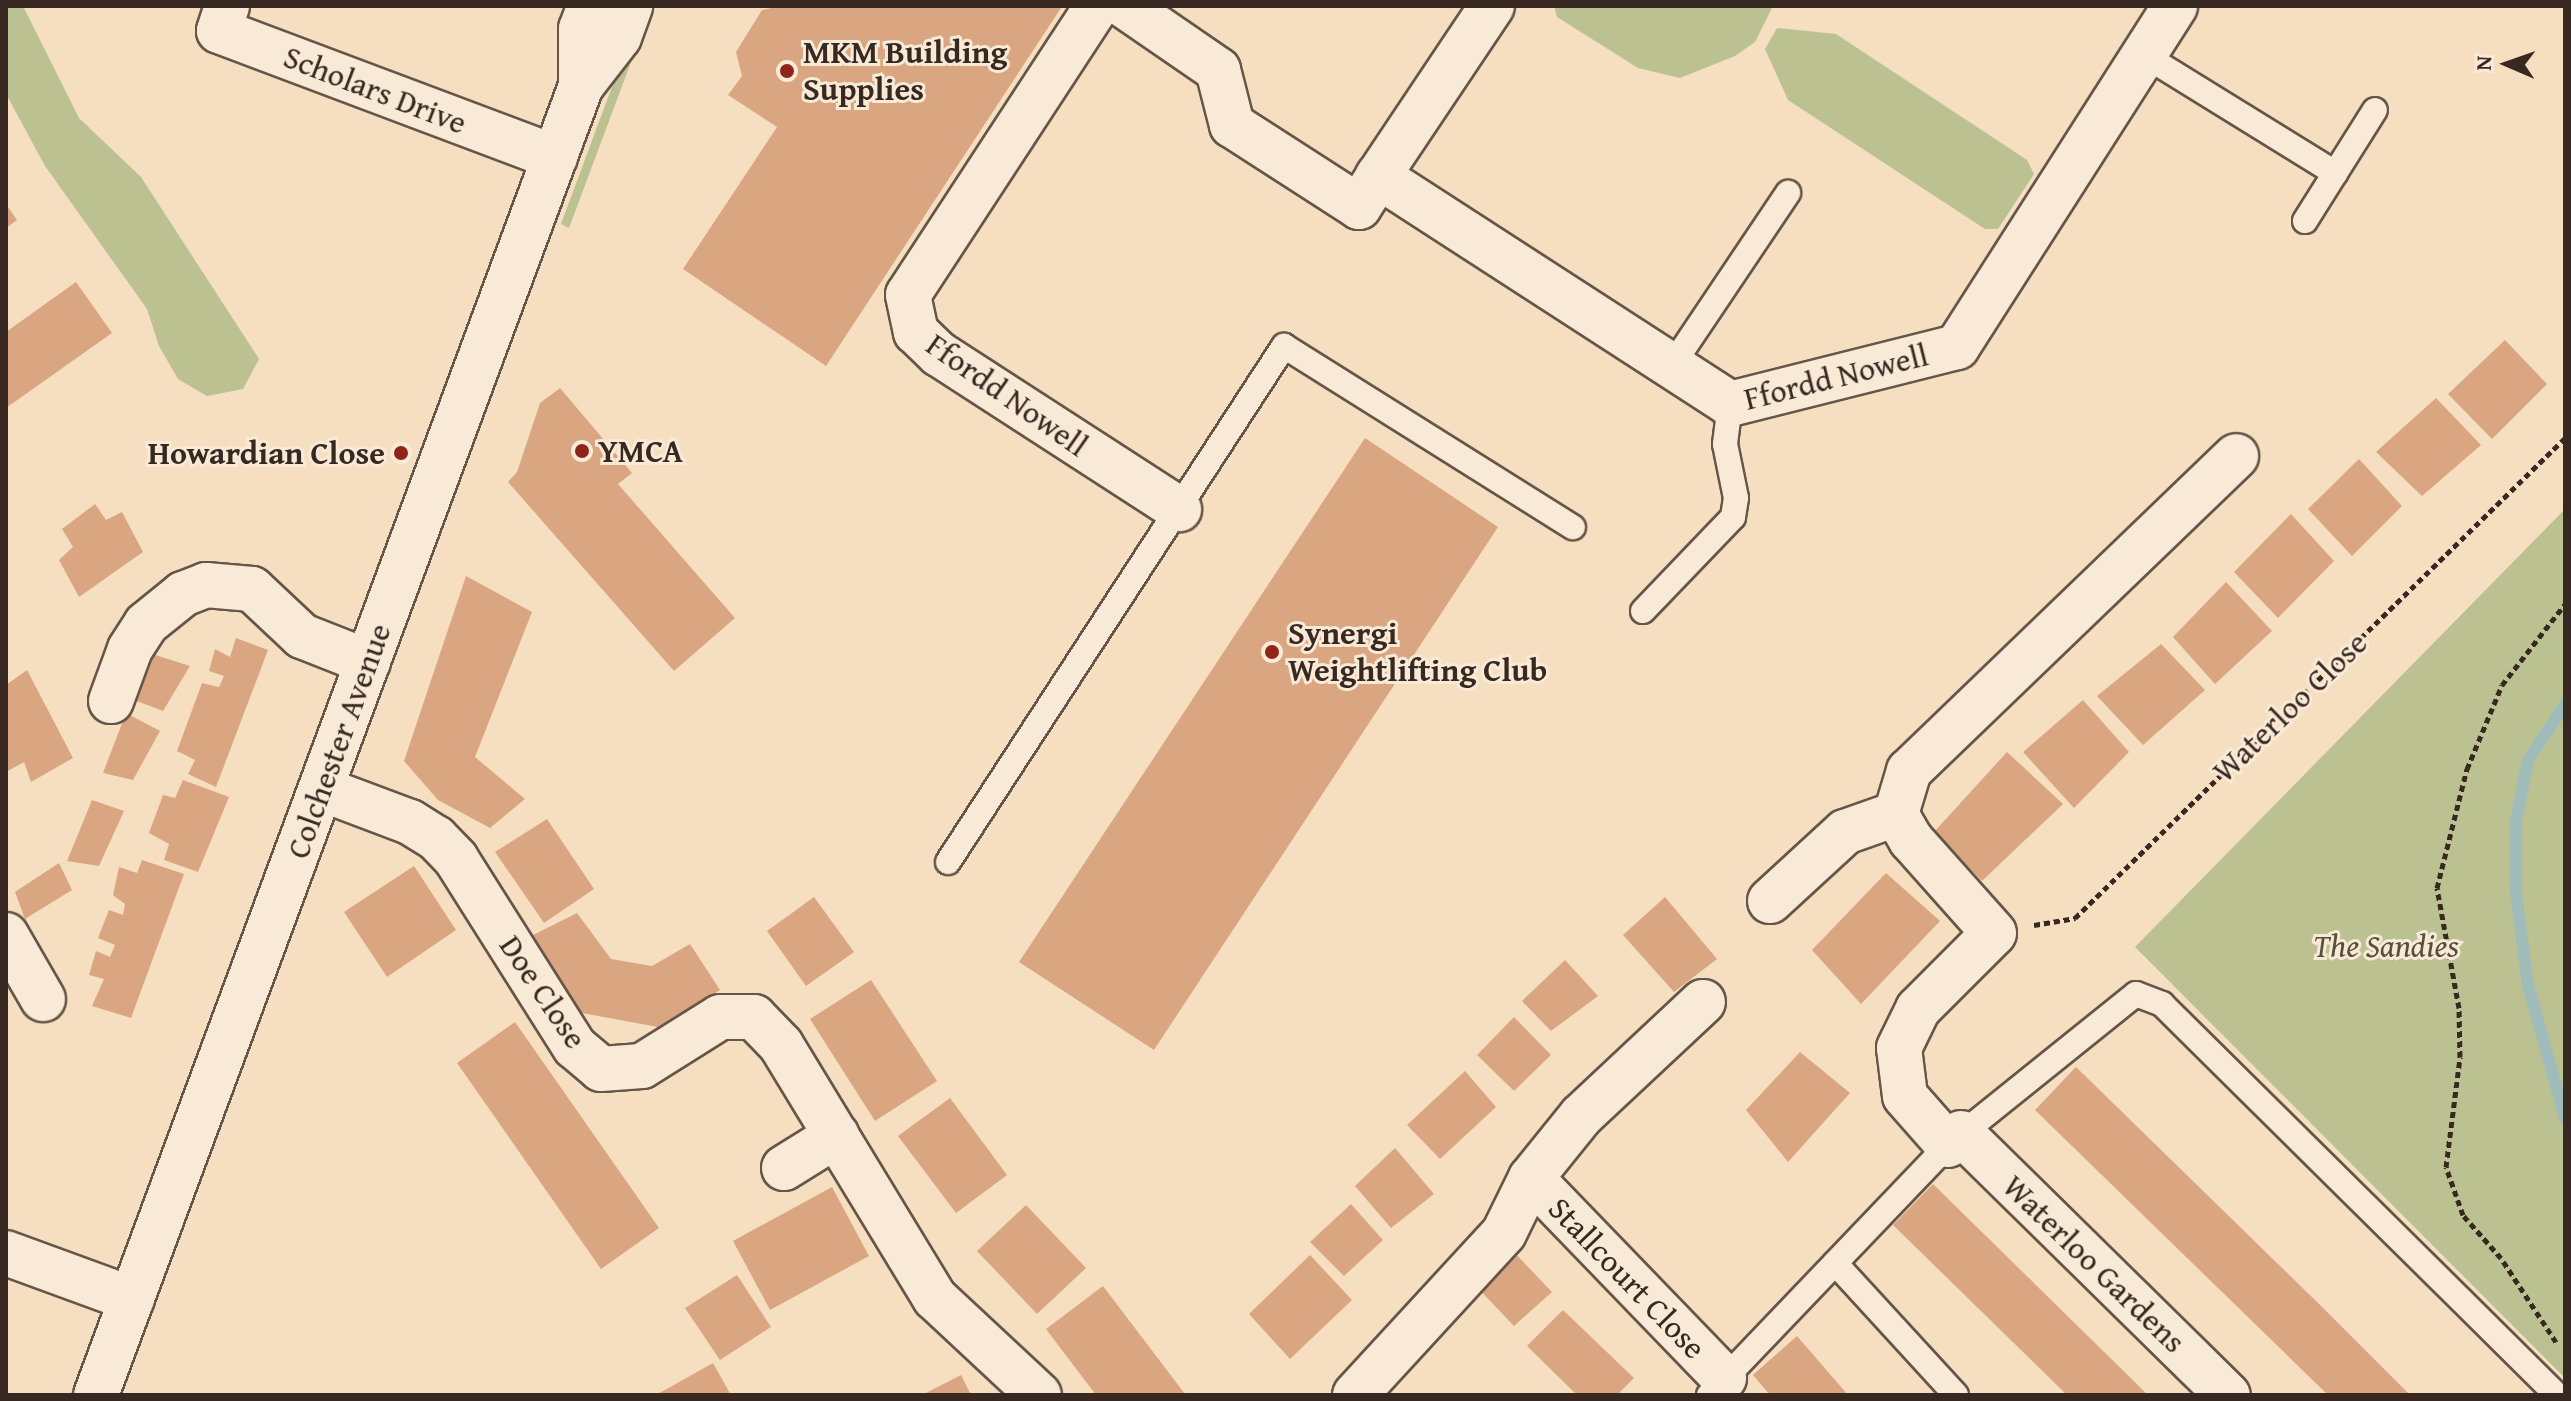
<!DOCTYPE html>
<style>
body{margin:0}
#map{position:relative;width:2571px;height:1401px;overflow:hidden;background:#f5dfc0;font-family:"Gentium Book Plus",serif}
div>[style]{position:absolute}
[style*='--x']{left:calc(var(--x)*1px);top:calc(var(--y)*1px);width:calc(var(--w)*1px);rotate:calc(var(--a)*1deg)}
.green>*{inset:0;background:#bcc192}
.stream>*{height:12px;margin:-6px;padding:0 6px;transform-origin:6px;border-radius:6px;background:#9fbbba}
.building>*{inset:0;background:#daa681}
.path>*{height:5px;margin-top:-2.5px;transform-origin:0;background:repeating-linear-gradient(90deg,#372921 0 6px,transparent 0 10px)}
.roads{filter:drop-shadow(2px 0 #665649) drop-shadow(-2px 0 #665649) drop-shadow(0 2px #665649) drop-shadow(0 -2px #665649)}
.lane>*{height:24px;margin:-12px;padding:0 12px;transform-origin:12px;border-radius:12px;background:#f8ead6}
.street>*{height:44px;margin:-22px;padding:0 22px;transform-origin:22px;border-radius:22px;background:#f8ead6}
.secondary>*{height:44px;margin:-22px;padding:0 22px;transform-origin:22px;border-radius:22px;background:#f8ead6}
.dots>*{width:22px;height:22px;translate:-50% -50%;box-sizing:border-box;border:4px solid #f8ead6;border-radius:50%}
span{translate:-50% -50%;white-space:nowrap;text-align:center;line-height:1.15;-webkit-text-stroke:6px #f8ead6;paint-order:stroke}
.poi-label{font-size:32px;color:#372921;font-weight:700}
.left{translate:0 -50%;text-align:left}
.right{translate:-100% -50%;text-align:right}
.street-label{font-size:32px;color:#372921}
.park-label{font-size:32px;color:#584f3d;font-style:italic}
.frame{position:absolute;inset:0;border:8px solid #372921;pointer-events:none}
.north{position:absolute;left:2467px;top:24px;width:80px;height:80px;-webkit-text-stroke:6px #f8ead6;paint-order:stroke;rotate:272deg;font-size:22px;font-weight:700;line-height:32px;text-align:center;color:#372921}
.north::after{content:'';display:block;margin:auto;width:28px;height:36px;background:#372921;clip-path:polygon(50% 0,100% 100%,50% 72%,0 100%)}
</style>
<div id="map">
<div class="green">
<div style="clip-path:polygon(6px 6px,23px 6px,79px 118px,141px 177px,259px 359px,243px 389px,207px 396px,178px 379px,159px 346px,147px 309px,45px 166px,6px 94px)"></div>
<div style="clip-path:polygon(642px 6px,652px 6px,569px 228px,561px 224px)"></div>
<div style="clip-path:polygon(1554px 6px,1773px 6px,1755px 42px,1735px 56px,1680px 78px,1638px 68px,1557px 17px)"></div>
<div style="clip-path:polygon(1777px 28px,1836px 34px,2027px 160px,2034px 174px,1998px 229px,1985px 229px,1788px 100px,1765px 49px)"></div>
<div style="clip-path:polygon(2565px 509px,2565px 1378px,2135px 947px)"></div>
</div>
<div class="stream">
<div style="--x:2565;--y:704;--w:67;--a:123.5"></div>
<div style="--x:2528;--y:760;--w:63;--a:101"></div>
<div style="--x:2516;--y:822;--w:73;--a:90"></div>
<div style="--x:2516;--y:895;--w:91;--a:82.4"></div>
<div style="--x:2528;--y:985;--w:138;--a:74.5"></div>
</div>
<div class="building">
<div style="clip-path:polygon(781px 6px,1061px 8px,826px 366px,683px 269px,777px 127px,728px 95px,742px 76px,736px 52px,762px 10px)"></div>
<div style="clip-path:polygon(6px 204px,17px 220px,6px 228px)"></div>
<div style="clip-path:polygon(76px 282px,112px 333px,6px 408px,6px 332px)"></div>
<div style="clip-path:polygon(2505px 340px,2547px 384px,2492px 439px,2448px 394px)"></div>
<div style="clip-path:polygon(560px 388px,632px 473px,618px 484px,735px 618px,674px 671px,508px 482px,517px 472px,540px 403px)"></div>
<div style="clip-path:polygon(2436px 398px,2481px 445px,2422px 496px,2376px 452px)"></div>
<div style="clip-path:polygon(1365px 438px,1498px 527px,1154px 1050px,1019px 962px)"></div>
<div style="clip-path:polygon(2359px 459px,2402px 506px,2352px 556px,2308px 509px)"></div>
<div style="clip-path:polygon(95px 504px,106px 520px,122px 512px,143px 552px,79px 597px,59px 560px,73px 547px,62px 529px)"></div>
<div style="clip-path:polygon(2291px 514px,2334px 561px,2278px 618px,2234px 572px)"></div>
<div style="clip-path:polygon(466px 576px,532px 612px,475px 757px,525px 799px,490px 828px,438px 800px,404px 761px)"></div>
<div style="clip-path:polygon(2226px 582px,2272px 631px,2215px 684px,2173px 637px)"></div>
<div style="clip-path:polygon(236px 638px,268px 650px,216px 787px,188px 774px,195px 760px,177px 751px,202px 683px,219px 687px,224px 676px,209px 671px,215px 649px,230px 657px)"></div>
<div style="clip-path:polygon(2161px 644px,2205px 690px,2143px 745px,2097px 696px)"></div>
<div style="clip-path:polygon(149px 653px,190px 666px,163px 711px,129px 698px)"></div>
<div style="clip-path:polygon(27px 670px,73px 758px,31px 782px,24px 762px,6px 772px,6px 685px)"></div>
<div style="clip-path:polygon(2083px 700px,2129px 752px,2074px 808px,2023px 752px)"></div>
<div style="clip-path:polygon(126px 713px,160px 731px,133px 780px,103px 773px)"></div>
<div style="clip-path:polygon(2007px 752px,2063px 804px,1982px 881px,1934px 832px)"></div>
<div style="clip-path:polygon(183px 780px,229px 797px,198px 872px,164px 860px,169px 844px,149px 833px,163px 795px,175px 798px)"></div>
<div style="clip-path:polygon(92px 800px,124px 811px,99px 866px,67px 861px)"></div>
<div style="clip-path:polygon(547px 819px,594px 889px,544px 923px,495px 852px)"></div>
<div style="clip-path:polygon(142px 860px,184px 874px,131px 1018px,92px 1006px,104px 979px,89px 975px,96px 951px,110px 957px,115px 945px,98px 938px,109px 910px,123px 915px,125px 904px,113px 895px,119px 867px,137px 873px)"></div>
<div style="clip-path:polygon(59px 863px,72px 890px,25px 919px,15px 892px)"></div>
<div style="clip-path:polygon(414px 866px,456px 930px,387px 977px,344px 912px)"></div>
<div style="clip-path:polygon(1886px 873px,1940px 921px,1861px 1004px,1812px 950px)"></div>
<div style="clip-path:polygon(814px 897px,854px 952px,806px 986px,767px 931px)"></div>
<div style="clip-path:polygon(1665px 897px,1717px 959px,1674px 992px,1623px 935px)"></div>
<div style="clip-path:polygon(577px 913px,611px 959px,652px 966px,690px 944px,720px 990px,658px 1027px,571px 1011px,533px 935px)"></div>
<div style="clip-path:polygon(1565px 960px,1598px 996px,1551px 1031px,1522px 1001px)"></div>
<div style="clip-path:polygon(871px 980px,937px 1081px,875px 1121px,810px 1019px)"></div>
<div style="clip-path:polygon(1514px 1017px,1551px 1055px,1514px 1091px,1477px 1055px)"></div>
<div style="clip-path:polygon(515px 1022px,659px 1228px,601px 1269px,457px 1063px)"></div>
<div style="clip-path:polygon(1800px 1052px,1850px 1093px,1788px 1162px,1746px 1110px)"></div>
<div style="clip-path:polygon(2076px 1067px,2319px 1304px,2410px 1395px,2328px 1395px,2035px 1110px)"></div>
<div style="clip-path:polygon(1465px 1071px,1496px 1107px,1440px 1159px,1407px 1125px)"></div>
<div style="clip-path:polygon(950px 1098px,1007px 1175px,956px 1213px,898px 1136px)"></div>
<div style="clip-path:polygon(1395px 1148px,1434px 1194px,1391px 1228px,1355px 1186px)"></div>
<div style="clip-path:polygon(1933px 1184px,2148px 1395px,2067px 1395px,1893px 1225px)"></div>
<div style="clip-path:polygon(832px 1187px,869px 1256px,770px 1310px,733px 1241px)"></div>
<div style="clip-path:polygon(1351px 1204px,1383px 1240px,1344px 1276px,1310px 1242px)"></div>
<div style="clip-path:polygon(1026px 1205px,1086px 1268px,1037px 1314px,977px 1251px)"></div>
<div style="clip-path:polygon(1511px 1249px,1552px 1292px,1514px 1326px,1475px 1285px)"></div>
<div style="clip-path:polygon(1310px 1255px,1352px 1300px,1290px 1359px,1249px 1314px)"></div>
<div style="clip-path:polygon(737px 1275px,771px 1327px,720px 1360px,685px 1308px)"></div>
<div style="clip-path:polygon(1103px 1286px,1185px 1394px,1184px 1395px,1096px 1395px,1046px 1329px)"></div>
<div style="clip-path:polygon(1563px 1310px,1634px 1378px,1617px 1395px,1577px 1395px,1527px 1346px)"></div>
<div style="clip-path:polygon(1797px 1336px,1848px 1395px,1770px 1395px,1753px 1375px)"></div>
<div style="clip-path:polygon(713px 1363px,731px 1395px,656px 1395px)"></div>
<div style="clip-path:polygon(961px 1375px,971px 1395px,922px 1395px)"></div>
</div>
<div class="path">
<div style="--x:2034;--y:925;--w:42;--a:-9.7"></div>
<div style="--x:2075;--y:918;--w:686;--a:-44.41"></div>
<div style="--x:2556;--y:1342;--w:100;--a:-123.2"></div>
<div style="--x:2501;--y:1258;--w:57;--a:-131.5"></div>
<div style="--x:2463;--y:1215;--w:51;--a:-109.5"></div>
<div style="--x:2446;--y:1167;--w:111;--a:-82.7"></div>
<div style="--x:2460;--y:1057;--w:49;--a:-91.2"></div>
<div style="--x:2459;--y:1008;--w:122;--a:-100.4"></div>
<div style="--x:2437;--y:888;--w:123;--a:-75.9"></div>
<div style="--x:2467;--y:769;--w:91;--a:-67.4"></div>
<div style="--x:2502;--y:685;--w:103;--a:-52.1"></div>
</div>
<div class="roads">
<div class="lane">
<div style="--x:2144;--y:55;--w:225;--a:31.7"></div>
<div style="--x:2305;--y:221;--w:131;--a:-57.8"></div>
<div style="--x:1671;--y:367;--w:210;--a:-56.1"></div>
<div style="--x:1643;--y:611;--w:130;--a:-46.2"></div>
<div style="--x:1733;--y:517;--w:19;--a:-81"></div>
<div style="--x:1736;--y:498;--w:55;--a:-101.5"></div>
<div style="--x:1725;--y:444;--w:40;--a:-82.9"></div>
<div style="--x:948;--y:862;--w:616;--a:-56.93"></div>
<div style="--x:1284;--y:346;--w:341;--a:32.1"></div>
<div style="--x:1835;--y:1263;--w:179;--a:47.5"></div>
<div style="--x:1709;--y:1395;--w:346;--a:-46.3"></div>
<div style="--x:1948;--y:1145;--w:241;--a:-38.8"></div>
<div style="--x:2136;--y:994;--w:28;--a:21"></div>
<div style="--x:2162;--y:1004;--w:556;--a:44.71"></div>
</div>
<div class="street">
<div style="--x:227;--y:6;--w:26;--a:108"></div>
<div style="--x:219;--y:31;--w:359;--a:20.6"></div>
<div style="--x:1097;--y:6;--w:345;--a:123.2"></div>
<div style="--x:908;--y:295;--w:38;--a:78"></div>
<div style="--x:916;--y:332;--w:32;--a:44"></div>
<div style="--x:939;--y:354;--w:286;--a:32.9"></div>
<div style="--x:1125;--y:6;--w:113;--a:34.5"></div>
<div style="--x:1218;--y:70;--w:57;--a:75.7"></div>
<div style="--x:1232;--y:125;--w:151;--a:32.8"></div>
<div style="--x:1359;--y:207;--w:36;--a:-58"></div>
<div style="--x:1492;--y:6;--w:205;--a:123.8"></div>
<div style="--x:1378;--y:176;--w:419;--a:32.9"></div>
<div style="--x:1730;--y:404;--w:234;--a:-14.1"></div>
<div style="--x:1957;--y:347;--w:405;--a:-57.4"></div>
<div style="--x:111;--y:701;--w:55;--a:-69.9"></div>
<div style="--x:130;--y:649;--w:30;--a:-57"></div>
<div style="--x:146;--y:624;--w:48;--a:-39"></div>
<div style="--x:183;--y:594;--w:25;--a:-21"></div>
<div style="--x:206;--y:585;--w:46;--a:5"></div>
<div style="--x:252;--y:589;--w:69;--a:43.2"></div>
<div style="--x:302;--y:636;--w:71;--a:21.5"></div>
<div style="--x:322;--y:789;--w:94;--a:20.6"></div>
<div style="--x:410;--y:822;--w:31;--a:32"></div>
<div style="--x:436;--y:838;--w:29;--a:46"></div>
<div style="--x:456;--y:859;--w:222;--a:57.7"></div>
<div style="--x:575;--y:1047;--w:34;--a:40"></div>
<div style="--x:601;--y:1069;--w:41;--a:-4.2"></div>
<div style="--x:642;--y:1066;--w:92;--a:-32.1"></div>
<div style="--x:720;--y:1017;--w:34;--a:0"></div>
<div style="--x:754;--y:1017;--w:39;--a:46"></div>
<div style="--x:781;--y:1045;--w:296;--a:58.7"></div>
<div style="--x:935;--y:1298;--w:142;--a:43"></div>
<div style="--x:1770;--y:901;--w:102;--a:-42.6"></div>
<div style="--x:1845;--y:832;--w:54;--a:-19.4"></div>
<div style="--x:6;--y:935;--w:74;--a:60"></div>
<div style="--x:1961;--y:1133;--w:374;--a:44.5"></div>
<div style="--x:1948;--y:1145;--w:65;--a:-131.3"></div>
<div style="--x:1905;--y:1096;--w:48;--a:-97.1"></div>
<div style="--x:1899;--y:1048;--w:43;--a:-64"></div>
<div style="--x:1918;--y:1009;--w:107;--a:-45"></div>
<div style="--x:1994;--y:933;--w:125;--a:-131.7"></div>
<div style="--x:1911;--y:840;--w:30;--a:-120"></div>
<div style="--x:1896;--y:814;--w:45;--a:-73.2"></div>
<div style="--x:1909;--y:771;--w:454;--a:-43.9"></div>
<div style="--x:784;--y:1168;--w:62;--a:-31.9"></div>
<div style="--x:1531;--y:1178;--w:278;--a:46"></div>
<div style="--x:6;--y:1253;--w:134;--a:20.1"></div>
<div style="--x:1355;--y:1395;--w:220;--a:-47.4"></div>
<div style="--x:1504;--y:1233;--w:61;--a:-63.9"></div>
<div style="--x:1531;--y:1178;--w:80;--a:-51.1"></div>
<div style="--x:1581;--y:1116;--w:167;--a:-43.1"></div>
</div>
<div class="secondary">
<div style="--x:581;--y:86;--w:57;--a:-90"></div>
<div style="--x:581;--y:29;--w:25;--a:-69"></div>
<div style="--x:96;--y:1395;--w:1396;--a:-69.67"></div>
<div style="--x:581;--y:86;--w:62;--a:-52.2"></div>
<div style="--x:619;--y:37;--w:33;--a:-70"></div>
</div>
</div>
<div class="dots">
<div style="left:787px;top:71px;background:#8f2418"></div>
<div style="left:582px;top:451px;background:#8f2418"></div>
<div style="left:401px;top:453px;background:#8f2418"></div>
<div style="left:1272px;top:652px;background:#8f2418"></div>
</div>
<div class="poi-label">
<span class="left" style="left:803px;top:71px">MKM Building<br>Supplies</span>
<span class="left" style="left:598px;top:451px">YMCA</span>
<span class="right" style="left:385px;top:453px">Howardian Close</span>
<span class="left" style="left:1288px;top:652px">Synergi<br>Weightlifting Club</span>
</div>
<div class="street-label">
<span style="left:375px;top:90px;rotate:21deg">Scholars Drive</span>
<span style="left:1836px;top:377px;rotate:-14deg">Ffordd Nowell</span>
<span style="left:1007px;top:395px;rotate:35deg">Ffordd Nowell</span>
<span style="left:2290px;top:707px;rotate:-44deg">Waterloo Close</span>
<span style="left:339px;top:741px;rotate:-70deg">Colchester Avenue</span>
<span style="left:543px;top:992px;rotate:56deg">Doe Close</span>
<span style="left:2094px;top:1264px;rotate:44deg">Waterloo Gardens</span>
<span style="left:1627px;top:1278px;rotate:46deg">Stallcourt Close</span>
</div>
<div class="park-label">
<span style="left:2386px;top:946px">The Sandies</span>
</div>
<div class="frame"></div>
<div class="north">N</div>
</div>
